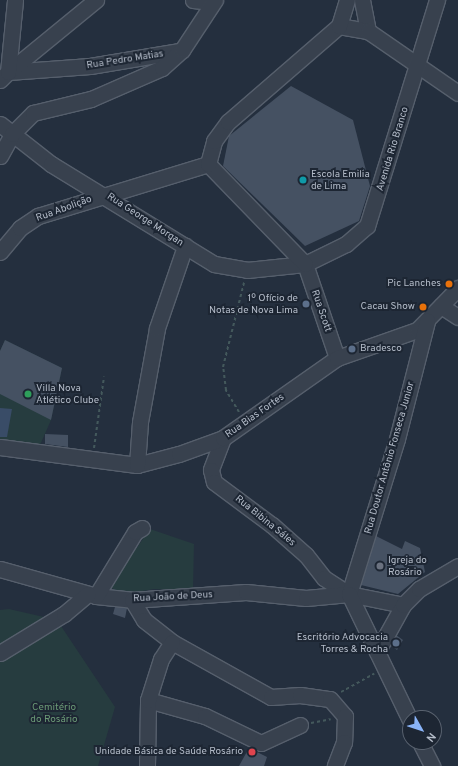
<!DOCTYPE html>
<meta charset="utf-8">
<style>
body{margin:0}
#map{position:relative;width:458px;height:766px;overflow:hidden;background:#242f3e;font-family:Overpass,sans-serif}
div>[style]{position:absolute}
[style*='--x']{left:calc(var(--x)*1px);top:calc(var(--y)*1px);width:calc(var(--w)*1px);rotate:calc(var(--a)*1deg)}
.green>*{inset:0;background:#263c3f}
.water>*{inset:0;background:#394c67}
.building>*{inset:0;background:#455162}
.path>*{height:2px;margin-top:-1px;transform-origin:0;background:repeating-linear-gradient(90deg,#44595c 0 3px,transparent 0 6px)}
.roads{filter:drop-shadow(1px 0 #565f6c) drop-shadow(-1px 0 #565f6c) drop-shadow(0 1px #565f6c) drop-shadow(0 -1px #565f6c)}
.minor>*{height:15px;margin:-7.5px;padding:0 7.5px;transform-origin:7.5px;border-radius:7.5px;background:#38414e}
.dots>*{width:11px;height:11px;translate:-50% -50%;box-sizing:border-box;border:2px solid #1d2633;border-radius:50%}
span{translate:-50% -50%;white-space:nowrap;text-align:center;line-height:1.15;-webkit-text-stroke:4px #1d2633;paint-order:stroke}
.street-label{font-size:10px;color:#b4bcc9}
.poi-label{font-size:10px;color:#b4bcc9}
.left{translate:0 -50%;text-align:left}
.right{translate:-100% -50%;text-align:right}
.park-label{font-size:10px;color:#6b9a76}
.north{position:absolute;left:402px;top:710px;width:40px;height:40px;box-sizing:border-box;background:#1d2633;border:1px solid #59626f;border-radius:50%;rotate:129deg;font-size:11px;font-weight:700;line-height:16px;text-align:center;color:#b4bcc9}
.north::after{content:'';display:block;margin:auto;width:14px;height:18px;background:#8ab4f8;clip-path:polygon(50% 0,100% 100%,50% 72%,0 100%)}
</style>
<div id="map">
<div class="green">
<div style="clip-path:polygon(5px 340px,62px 368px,51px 420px,40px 445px,0 441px,0 351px)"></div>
<div style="clip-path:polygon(150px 529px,194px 544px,193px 591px,154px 589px,126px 594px,109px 587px)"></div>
<div style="clip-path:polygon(9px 609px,57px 620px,115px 707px,98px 766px,0 766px,0 610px)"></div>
</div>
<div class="water">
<div style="clip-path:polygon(0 408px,12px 409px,7px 437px,0 437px)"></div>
</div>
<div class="building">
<div style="clip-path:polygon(291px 86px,353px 120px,370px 186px,359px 221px,305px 246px,223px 166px,229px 136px)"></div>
<div style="clip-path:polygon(5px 340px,62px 368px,51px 420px,0 394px,0 351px)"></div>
<div style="clip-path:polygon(45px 434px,68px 435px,68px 447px,45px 444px)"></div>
<div style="clip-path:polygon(376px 536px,402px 549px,405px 541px,420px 548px,425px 572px,398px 594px,361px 585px)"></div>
<div style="clip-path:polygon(115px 607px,127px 608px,125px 618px,113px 614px)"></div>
<div style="clip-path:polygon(396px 635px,403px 640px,397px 650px,391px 646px)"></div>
<div style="clip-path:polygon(249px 748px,267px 757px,264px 766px,239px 766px)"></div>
</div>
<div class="path">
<div style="--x:239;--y:412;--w:26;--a:-121"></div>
<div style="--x:226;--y:390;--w:23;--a:-97"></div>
<div style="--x:223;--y:367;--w:87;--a:-76"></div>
<div style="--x:94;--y:448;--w:72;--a:-82"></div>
<div style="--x:341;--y:692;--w:38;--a:-29"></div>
<div style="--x:311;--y:723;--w:20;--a:-11"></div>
</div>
<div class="roads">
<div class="minor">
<div style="--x:193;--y:0;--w:20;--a:6"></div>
<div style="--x:362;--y:0;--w:32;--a:79"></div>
<div style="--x:339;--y:26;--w:29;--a:10"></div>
<div style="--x:368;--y:31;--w:109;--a:34.6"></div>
<div style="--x:8;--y:72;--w:82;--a:-4.2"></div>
<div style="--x:90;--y:66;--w:91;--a:-9.5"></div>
<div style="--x:8;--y:72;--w:114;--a:-39.3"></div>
<div style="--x:0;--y:80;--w:11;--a:-45"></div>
<div style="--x:8;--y:72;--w:72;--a:-84.4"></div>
<div style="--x:0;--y:124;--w:65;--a:38.1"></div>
<div style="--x:51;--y:164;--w:191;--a:31.5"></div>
<div style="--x:214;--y:264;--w:34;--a:10"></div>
<div style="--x:247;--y:270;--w:58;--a:-5.9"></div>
<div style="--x:305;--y:264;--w:46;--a:-26"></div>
<div style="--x:346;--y:244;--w:28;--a:-41"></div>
<div style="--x:367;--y:226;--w:237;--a:-72.8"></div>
<div style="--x:0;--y:156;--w:25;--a:-61"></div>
<div style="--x:12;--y:134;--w:30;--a:-45"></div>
<div style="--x:33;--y:113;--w:60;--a:-13.6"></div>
<div style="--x:91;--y:99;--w:77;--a:-23.6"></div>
<div style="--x:162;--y:68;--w:27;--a:-42"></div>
<div style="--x:182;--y:50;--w:60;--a:-56.6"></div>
<div style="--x:0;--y:252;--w:31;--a:-50"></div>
<div style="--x:20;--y:228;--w:22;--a:-34"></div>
<div style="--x:38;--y:216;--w:178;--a:-17"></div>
<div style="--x:441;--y:306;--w:20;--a:33"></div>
<div style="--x:337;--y:358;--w:99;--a:-108.8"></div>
<div style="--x:305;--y:264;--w:139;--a:-134.1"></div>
<div style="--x:208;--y:164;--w:24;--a:-75"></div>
<div style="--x:214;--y:141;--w:24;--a:-54"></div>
<div style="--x:228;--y:122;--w:147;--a:-40.9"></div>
<div style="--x:339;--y:26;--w:27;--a:-73"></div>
<div style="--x:223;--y:438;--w:34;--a:111"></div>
<div style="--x:211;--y:470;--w:12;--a:76"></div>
<div style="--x:214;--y:482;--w:72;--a:36.6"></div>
<div style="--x:272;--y:525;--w:45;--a:41.4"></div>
<div style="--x:306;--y:555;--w:29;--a:52"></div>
<div style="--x:324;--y:578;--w:30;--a:33"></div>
<div style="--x:0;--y:447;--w:138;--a:7.5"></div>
<div style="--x:137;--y:465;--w:43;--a:-14.7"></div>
<div style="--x:179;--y:454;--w:47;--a:-20"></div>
<div style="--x:223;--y:438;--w:139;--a:-35.1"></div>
<div style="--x:337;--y:358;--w:85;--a:-19.3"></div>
<div style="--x:417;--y:330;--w:59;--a:-45.7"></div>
<div style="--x:137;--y:465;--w:43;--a:-86"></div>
<div style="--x:140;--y:422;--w:96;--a:-79.7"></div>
<div style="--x:157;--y:328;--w:87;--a:-71.1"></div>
<div style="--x:0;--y:569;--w:100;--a:15.7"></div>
<div style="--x:96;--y:596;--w:36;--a:6"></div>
<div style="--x:132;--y:600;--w:114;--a:-4"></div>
<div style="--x:246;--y:592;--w:60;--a:5.7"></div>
<div style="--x:306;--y:598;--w:43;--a:-5.3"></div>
<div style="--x:349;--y:594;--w:55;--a:11.5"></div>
<div style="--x:349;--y:594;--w:162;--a:-72.8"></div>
<div style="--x:397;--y:439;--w:122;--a:-75.7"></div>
<div style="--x:349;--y:594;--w:140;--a:64.2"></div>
<div style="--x:96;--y:596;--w:75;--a:-58.6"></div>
<div style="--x:135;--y:532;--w:8;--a:-30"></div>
<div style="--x:132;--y:600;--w:23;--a:59"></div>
<div style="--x:144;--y:620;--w:36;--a:38"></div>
<div style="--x:172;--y:642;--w:113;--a:29.1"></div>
<div style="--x:271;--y:697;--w:29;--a:-4"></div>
<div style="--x:300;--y:695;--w:30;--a:8"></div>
<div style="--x:330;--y:699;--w:23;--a:49"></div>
<div style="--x:345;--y:716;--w:26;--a:92"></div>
<div style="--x:344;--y:742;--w:26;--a:111"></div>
<div style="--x:377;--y:652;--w:54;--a:-61"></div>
<div style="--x:403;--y:605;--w:23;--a:-45"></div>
<div style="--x:419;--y:589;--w:45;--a:-30.5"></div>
<div style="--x:0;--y:653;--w:75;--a:-31.4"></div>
<div style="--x:64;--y:614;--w:31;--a:-40"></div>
<div style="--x:148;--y:700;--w:59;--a:15.7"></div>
<div style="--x:205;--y:716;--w:62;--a:25.7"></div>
<div style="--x:261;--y:743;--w:43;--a:-24.8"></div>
<div style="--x:420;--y:742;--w:27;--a:63"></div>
<div style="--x:147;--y:766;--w:66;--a:-89.1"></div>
<div style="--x:148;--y:700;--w:43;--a:-72.4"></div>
<div style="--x:161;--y:659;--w:20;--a:-57"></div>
</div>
</div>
<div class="dots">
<div style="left:303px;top:180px;background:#0f9aa8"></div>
<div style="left:449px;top:284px;background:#e8710a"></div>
<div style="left:306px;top:304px;background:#5c6f8a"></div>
<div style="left:423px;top:307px;background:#e8710a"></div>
<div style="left:352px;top:349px;background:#5c6f8a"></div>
<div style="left:28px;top:394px;background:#2e9e5b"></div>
<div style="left:380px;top:566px;background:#6b7280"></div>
<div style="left:396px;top:643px;background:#5c6f8a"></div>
<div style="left:252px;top:752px;background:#e0444e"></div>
</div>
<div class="street-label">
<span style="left:125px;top:60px;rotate:-9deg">Rua Pedro Matias</span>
<span style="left:393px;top:149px;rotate:-73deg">Avenida Rio Branco</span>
<span style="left:64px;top:209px;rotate:-20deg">Rua Abolição</span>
<span style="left:145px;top:220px;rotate:33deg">Rua George Morgan</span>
<span style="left:321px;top:311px;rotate:71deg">Rua Scott</span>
<span style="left:255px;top:416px;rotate:-35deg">Rua Bias Fortes</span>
<span style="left:390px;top:458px;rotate:-74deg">Rua Doutor Antônio Fonseca Junior</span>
<span style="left:265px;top:521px;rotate:39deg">Rua Bibina Sáles</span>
<span style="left:173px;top:597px;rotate:-3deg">Rua João de Deus</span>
</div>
<div class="poi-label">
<span class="left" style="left:311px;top:180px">Escola Emilia<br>de Lima</span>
<span class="right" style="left:441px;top:284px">Pic Lanches</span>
<span class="right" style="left:298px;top:304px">1º Ofício de<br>Notas de Nova Lima</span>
<span class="right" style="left:415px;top:307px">Cacau Show</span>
<span class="left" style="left:360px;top:349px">Bradesco</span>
<span class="left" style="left:36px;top:394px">Villa Nova<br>Atlético Clube</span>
<span class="left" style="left:388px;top:566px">Igreja do<br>Rosário</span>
<span class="right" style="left:388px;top:643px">Escritório Advocacia<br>Torres &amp; Rocha</span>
<span class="right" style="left:243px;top:752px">Unidade Básica de Saúde Rosário</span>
</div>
<div class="park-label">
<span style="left:54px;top:713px">Cemitério<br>do Rosário</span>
</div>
<div class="north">N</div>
</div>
